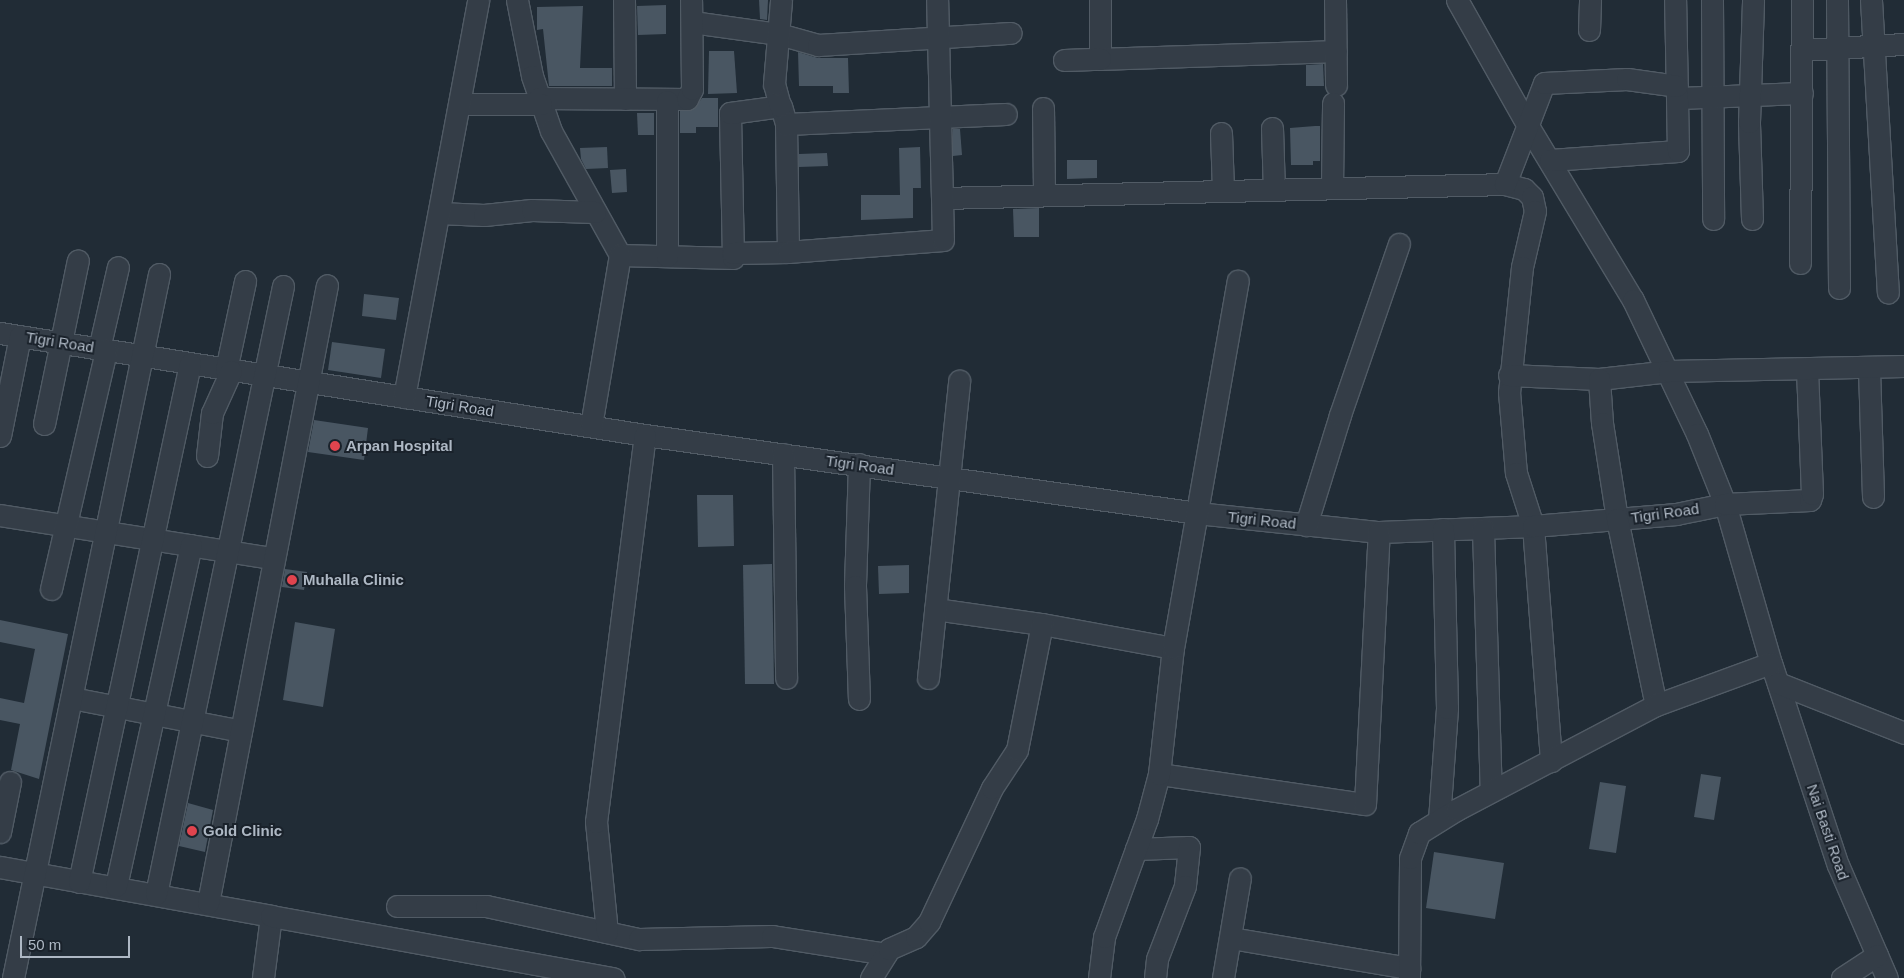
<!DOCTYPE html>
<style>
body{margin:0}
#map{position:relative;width:1904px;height:978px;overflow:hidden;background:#212c36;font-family:Helvetica,sans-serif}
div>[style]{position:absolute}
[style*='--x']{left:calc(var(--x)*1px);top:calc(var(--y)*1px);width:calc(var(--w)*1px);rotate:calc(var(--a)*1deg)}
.building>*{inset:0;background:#495662}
.roads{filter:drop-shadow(1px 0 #515b65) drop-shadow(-1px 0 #515b65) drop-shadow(0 1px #515b65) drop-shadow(0 -1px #515b65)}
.minor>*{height:21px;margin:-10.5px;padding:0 10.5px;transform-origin:10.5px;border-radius:10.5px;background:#343d47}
.dots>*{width:14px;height:14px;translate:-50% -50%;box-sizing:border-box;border:2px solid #1a222b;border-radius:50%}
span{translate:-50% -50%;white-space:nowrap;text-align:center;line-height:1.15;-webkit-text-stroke:4px #1a222b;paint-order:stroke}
.street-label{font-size:15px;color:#aeb8c4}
.poi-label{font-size:15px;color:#aeb8c4;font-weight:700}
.left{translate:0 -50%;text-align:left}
.scale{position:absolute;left:20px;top:936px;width:110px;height:22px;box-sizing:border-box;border:2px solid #aeb8c4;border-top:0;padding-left:6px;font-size:15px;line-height:18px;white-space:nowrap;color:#aeb8c4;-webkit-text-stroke:4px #1a222b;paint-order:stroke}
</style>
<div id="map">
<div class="building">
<div style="clip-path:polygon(759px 0,768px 0,767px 20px,760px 19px)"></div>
<div style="clip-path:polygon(666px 5px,666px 34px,638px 35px,637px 6px)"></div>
<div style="clip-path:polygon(583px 6px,580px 68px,612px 68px,612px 86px,549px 86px,543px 29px,537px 30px,537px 7px)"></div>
<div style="clip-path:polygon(709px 51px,734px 51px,737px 93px,708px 94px)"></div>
<div style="clip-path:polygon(798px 52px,818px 58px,848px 58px,849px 93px,833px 93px,833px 86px,799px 86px)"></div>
<div style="clip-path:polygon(1323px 64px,1324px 86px,1306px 86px,1306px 65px)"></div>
<div style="clip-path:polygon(702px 98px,718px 98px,718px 127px,696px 127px,696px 133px,680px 133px,680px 111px,694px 109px)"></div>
<div style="clip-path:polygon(637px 113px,654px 113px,654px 135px,638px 135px)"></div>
<div style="clip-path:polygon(1315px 126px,1320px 126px,1320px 161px,1313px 161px,1313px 165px,1291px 165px,1290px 128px)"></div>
<div style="clip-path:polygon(953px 129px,960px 129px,962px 155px,953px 156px)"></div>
<div style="clip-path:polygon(607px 147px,608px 168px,586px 169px,581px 159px,580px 148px)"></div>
<div style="clip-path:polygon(920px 147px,921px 188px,913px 188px,913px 218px,861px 220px,861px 195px,900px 195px,899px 148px)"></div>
<div style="clip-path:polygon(827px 153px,828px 166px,799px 167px,799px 154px)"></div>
<div style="clip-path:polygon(1067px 160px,1097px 160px,1097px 178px,1067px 179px)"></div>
<div style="clip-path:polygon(626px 169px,627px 192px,612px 193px,610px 170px)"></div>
<div style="clip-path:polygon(1039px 208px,1039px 237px,1014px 237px,1013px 209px)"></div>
<div style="clip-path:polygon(364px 294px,399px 298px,396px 320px,362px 316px)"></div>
<div style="clip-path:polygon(332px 342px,385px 349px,381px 378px,328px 370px)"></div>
<div style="clip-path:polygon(314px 420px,368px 428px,364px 460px,308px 452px)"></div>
<div style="clip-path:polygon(697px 495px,733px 495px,734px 546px,698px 547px)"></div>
<div style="clip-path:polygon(772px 564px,774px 684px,745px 684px,743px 565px)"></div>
<div style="clip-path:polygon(909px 565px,909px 593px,879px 594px,878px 566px)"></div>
<div style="clip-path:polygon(285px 569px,307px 572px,304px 590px,282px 587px)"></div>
<div style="clip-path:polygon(0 620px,68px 634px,39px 779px,11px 770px,20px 724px,0 720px,0 698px,24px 703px,35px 649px,0 642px)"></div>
<div style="clip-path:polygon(295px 622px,335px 629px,323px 707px,283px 700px)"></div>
<div style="clip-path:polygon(1701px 774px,1721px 777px,1714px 820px,1694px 817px)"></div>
<div style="clip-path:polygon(1600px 782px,1626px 786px,1616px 853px,1589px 849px)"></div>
<div style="clip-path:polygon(188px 803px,213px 810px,205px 852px,179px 846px)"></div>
<div style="clip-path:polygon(1434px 852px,1504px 863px,1495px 919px,1426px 908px)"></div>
</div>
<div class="roads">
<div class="minor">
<div style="--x:517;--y:0;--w:77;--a:78.8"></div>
<div style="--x:532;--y:76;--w:58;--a:70.9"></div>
<div style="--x:551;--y:131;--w:142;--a:60.9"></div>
<div style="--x:620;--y:255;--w:113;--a:1.5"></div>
<div style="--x:733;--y:258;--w:145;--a:-91.2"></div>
<div style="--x:730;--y:113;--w:51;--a:-7.8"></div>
<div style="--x:781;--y:106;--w:19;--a:74"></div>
<div style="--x:786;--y:124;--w:128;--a:89.1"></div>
<div style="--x:624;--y:0;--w:99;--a:89.4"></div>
<div style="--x:1100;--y:0;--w:59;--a:90"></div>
<div style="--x:1100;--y:59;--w:236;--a:-1.9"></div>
<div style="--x:1335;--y:0;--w:85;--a:89.3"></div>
<div style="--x:1457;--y:0;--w:145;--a:60.6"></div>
<div style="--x:1528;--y:126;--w:203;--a:58.9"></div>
<div style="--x:1633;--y:300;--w:148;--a:64.5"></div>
<div style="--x:1697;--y:434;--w:75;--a:68.2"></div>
<div style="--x:1725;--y:504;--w:166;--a:73.9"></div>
<div style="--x:1771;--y:663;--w:213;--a:71.7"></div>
<div style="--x:1838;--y:865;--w:123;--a:66.6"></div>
<div style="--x:1712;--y:0;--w:219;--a:89.7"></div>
<div style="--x:1837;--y:0;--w:288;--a:89.6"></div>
<div style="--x:1871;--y:0;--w:293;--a:86.7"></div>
<div style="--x:692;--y:22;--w:88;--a:7.9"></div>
<div style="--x:779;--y:34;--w:41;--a:15.8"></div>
<div style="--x:818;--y:45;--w:193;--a:-3.6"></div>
<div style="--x:1589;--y:30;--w:30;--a:-88"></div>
<div style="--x:1802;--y:50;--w:102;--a:-3.4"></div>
<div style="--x:1064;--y:60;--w:36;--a:-2"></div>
<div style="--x:539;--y:98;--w:148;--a:0.4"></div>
<div style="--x:687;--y:99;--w:11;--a:-63"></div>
<div style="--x:692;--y:89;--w:89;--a:-90.6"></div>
<div style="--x:1678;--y:98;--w:124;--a:-2.3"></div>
<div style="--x:667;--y:101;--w:155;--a:90"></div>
<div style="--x:459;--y:104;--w:82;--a:0"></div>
<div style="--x:780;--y:106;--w:23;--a:-105"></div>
<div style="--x:774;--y:84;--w:84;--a:-85.2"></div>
<div style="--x:1043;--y:108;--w:87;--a:89.3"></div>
<div style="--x:786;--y:124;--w:220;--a:-2.6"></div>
<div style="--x:1272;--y:128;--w:62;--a:88.2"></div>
<div style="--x:1221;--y:133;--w:58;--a:88"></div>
<div style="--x:1550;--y:160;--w:128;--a:-4"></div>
<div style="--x:1678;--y:151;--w:151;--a:-91.1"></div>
<div style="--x:1505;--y:184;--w:20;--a:15"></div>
<div style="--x:1524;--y:189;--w:11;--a:45"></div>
<div style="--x:1532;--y:197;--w:14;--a:78"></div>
<div style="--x:1535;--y:211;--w:57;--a:103.1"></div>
<div style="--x:1522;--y:267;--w:126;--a:95.9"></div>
<div style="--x:1509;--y:392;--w:81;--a:85.1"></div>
<div style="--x:1516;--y:473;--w:56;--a:72.2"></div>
<div style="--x:1533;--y:526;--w:236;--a:85.6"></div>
<div style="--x:1332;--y:188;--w:85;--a:-89.3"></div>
<div style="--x:942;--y:198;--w:563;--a:-1.42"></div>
<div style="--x:1505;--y:184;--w:108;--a:-68.9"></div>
<div style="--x:1544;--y:83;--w:83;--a:-2.8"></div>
<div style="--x:1627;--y:79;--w:50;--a:8"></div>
<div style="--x:439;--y:213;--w:45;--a:2.5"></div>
<div style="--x:484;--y:215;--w:48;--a:-5.9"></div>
<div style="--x:532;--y:210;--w:63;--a:1.8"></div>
<div style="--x:1752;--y:219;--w:97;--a:-91.8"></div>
<div style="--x:1749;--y:122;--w:122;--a:-88.1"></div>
<div style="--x:733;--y:253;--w:55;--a:-1"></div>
<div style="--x:788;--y:252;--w:155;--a:-4.4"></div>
<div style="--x:943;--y:240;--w:240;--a:-91.4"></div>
<div style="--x:1800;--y:263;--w:263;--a:-89.6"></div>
<div style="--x:0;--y:333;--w:653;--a:8.99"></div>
<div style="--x:645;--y:435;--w:557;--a:8.04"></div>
<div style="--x:1197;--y:513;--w:183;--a:6"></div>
<div style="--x:1379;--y:532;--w:154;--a:-2.2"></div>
<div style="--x:1533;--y:526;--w:144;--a:-4.8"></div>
<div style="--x:1676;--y:514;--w:50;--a:-11.5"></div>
<div style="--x:1725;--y:504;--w:85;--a:-2.7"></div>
<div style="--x:1810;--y:500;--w:6;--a:-72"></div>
<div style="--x:1812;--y:494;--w:125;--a:-92.3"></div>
<div style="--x:99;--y:349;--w:84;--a:-77"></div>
<div style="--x:1869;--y:369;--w:128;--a:88.2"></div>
<div style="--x:226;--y:370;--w:91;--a:-77.9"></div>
<div style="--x:1509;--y:375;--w:90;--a:2.5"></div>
<div style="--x:1599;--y:379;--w:70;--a:-6.5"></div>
<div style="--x:1669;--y:371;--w:235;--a:-1.2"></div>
<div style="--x:1599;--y:379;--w:44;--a:86.1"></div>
<div style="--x:1602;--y:423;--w:97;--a:81.1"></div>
<div style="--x:1617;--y:519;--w:190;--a:78.2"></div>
<div style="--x:404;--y:397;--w:404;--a:-79.4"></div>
<div style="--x:44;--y:424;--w:167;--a:-78.3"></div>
<div style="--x:591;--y:426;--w:173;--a:-80.4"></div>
<div style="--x:0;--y:436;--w:102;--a:-78.7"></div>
<div style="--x:783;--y:454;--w:224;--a:89.2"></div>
<div style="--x:207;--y:456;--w:43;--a:-83.4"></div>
<div style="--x:212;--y:413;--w:46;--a:-65.7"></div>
<div style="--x:859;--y:464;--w:122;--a:91.9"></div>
<div style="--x:855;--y:586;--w:113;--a:88"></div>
<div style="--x:0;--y:515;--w:276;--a:9"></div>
<div style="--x:1306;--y:525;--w:115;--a:-72.8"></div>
<div style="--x:1340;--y:415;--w:181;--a:-71"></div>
<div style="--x:1483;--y:529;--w:262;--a:88.3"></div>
<div style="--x:51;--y:589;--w:245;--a:-77"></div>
<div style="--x:935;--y:609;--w:108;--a:8"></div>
<div style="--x:1042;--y:624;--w:133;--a:10.4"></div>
<div style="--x:928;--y:678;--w:299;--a:-84"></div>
<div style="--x:1778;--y:683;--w:136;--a:21.6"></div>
<div style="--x:72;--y:698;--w:172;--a:11"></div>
<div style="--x:1159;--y:774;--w:208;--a:8.3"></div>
<div style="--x:1365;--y:804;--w:272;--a:-87.1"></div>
<div style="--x:1439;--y:820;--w:112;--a:-85.9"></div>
<div style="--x:1447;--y:708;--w:179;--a:-91.3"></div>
<div style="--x:0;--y:832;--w:51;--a:-78.7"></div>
<div style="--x:1136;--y:849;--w:53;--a:-2.2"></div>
<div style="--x:1189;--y:847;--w:39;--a:96"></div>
<div style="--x:1185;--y:886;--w:78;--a:111"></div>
<div style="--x:1157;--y:959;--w:19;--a:96"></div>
<div style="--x:0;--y:867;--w:275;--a:10.2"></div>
<div style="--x:271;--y:916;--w:63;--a:97.4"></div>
<div style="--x:79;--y:882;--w:530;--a:-77.91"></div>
<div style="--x:116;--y:886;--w:349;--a:-77.6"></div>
<div style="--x:156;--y:894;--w:621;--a:-78.2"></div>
<div style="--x:208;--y:903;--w:629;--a:-79.1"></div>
<div style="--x:397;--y:906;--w:89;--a:0"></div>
<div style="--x:486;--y:906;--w:157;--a:12.2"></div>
<div style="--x:639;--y:939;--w:133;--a:-1.3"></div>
<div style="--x:772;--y:936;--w:115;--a:9"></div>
<div style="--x:271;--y:916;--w:348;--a:10.3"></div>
<div style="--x:607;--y:932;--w:111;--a:-95.7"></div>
<div style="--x:596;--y:822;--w:390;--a:-82.8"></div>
<div style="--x:1231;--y:938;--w:181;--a:9.6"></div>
<div style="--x:13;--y:978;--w:719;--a:-78.28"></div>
<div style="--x:871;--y:978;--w:34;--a:-58"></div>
<div style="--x:889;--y:949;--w:30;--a:-24"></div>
<div style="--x:916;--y:937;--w:20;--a:-49"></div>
<div style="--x:929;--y:922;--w:148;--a:-64.8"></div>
<div style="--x:992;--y:788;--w:45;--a:-56.7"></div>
<div style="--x:1017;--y:750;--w:128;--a:-78.8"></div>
<div style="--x:1099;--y:978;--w:41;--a:-83"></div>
<div style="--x:1104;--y:937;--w:126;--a:-70"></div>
<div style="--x:1147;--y:819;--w:47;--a:-75.1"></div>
<div style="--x:1159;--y:774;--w:127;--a:-83.7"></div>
<div style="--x:1173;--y:648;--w:373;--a:-80"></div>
<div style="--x:1223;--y:978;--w:101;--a:-80.4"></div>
<div style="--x:1409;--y:978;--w:120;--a:-89.5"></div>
<div style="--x:1410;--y:858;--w:27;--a:-70"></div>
<div style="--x:1419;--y:833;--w:44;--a:-31.9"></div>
<div style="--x:1456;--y:810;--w:226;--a:-27.7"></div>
<div style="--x:1656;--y:705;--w:122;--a:-20.1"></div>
<div style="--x:1842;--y:978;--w:42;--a:-33.3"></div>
</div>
</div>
<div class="dots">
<div style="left:335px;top:446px;background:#e0444e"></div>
<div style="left:292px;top:580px;background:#e0444e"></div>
<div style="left:192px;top:831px;background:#e0444e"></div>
</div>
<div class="street-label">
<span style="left:60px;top:342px;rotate:9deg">Tigri Road</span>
<span style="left:460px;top:406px;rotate:9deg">Tigri Road</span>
<span style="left:860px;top:465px;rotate:8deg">Tigri Road</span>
<span style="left:1665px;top:513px;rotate:-8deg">Tigri Road</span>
<span style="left:1262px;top:520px;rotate:6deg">Tigri Road</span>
<span style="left:1828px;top:832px;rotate:71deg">Nai Basti Road</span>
</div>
<div class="poi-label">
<span class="left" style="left:346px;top:446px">Arpan Hospital</span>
<span class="left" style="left:303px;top:580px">Muhalla Clinic</span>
<span class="left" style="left:203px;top:831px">Gold Clinic</span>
</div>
<div class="scale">50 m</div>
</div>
